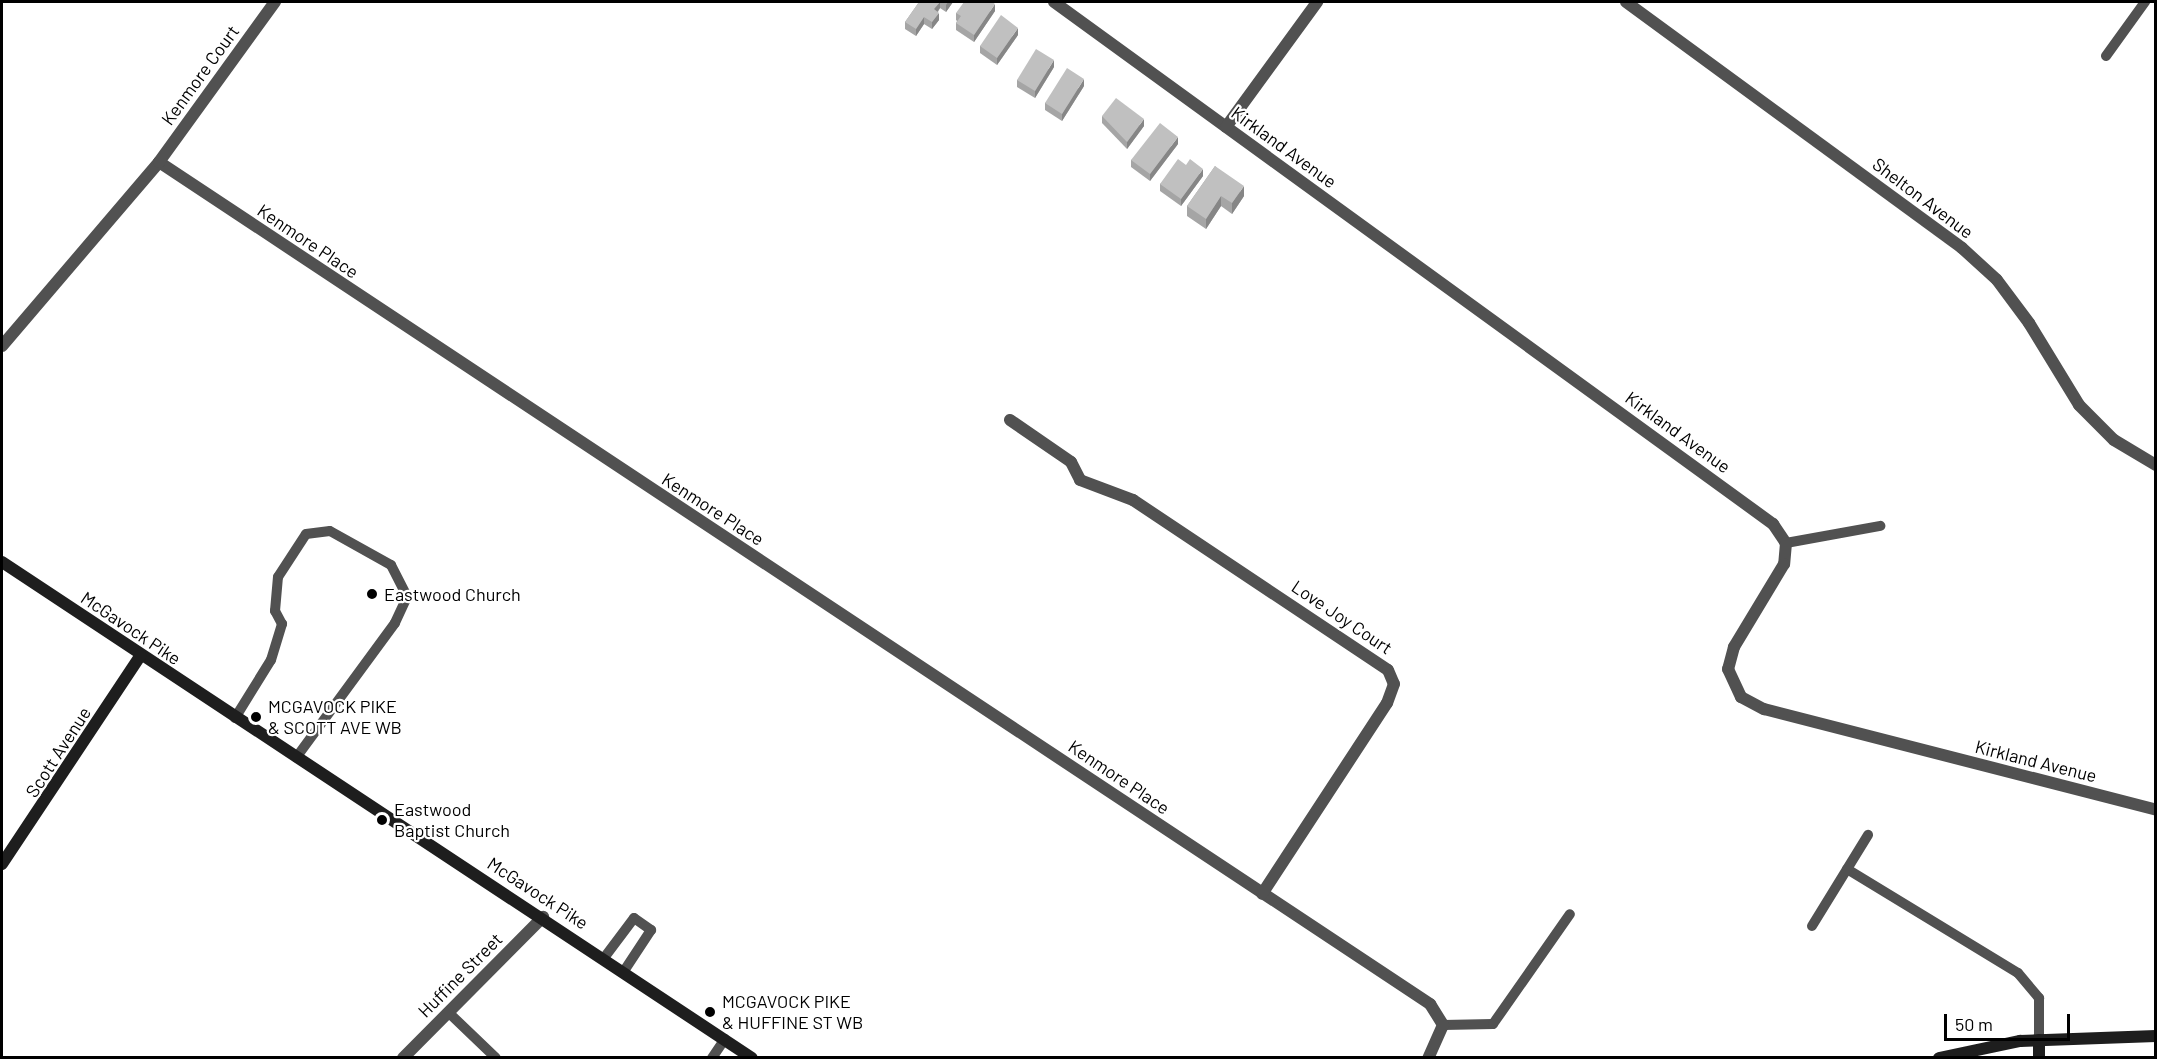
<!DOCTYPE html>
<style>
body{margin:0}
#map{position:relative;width:2157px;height:1059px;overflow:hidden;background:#fff;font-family:Barlow,sans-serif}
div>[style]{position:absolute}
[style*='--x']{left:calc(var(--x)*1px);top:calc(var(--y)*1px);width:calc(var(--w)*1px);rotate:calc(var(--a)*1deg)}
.lane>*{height:10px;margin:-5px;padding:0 5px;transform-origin:5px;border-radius:5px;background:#515151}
.street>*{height:12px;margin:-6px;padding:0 6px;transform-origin:6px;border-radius:6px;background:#515151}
.secondary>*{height:12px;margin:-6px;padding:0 6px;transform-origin:6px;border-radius:6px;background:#1e1e1e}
.wall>*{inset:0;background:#a5a5a5}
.shaded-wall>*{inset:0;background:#868686}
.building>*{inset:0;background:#c0c0c0}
.dots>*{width:16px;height:16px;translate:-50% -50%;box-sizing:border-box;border:3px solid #fff;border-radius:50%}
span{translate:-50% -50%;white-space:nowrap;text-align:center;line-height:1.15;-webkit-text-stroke:4.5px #fff;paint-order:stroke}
.street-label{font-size:18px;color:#000}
.poi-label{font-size:18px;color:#000}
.left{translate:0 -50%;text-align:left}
.frame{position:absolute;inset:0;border:3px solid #000;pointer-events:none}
.scale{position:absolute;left:1944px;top:1014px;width:126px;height:27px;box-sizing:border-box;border:3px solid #000;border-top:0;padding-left:8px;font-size:18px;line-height:21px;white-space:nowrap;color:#000;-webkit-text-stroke:4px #fff;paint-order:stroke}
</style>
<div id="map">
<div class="lane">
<div style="--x:2106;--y:56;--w:67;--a:-54.2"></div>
<div style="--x:1786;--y:543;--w:96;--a:-10.3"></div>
<div style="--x:235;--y:718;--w:68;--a:-58.2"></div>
<div style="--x:271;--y:660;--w:38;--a:-73"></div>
<div style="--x:282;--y:624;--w:15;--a:-118"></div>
<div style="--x:275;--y:611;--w:34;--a:-85"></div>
<div style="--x:278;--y:577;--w:51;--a:-56.9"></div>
<div style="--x:306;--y:534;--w:24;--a:-7"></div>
<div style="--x:330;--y:531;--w:70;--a:29.1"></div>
<div style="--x:391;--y:565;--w:36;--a:63"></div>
<div style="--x:407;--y:597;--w:29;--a:115"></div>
<div style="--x:395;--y:623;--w:167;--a:126.3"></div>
<div style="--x:1847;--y:869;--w:200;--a:31.3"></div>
<div style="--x:2018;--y:973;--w:33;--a:50"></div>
<div style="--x:2039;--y:998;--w:42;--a:90"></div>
<div style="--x:1812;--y:926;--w:107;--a:-58.4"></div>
<div style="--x:604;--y:958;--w:50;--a:-53.1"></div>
<div style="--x:634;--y:918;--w:21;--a:35"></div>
<div style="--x:651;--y:930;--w:49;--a:123.4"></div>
<div style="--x:448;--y:1012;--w:66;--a:43.8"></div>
<div style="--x:1443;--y:1025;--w:50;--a:-1.1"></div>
<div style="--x:1493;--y:1024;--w:134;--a:-55"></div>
<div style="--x:712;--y:1058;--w:23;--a:-56"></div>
</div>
<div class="street">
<div style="--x:1054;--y:2;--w:889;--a:35.98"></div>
<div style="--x:1773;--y:524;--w:23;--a:56"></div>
<div style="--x:1786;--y:543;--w:21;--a:95"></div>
<div style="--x:1784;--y:564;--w:97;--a:121.1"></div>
<div style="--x:1734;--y:647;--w:23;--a:105"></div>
<div style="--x:1728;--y:669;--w:31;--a:65"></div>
<div style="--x:1741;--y:697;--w:26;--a:28"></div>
<div style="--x:1764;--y:709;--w:405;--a:14.4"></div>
<div style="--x:1626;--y:2;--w:416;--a:36.2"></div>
<div style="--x:1962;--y:248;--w:47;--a:42.4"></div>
<div style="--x:1997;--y:280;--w:54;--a:53.3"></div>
<div style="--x:2029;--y:323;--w:96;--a:58.6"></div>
<div style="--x:2079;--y:405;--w:49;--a:45"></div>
<div style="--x:2114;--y:440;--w:49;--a:30.8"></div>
<div style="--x:1226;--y:127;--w:155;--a:-53.9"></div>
<div style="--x:159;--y:162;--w:1525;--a:33.52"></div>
<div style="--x:1430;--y:1004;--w:25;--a:58"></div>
<div style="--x:1443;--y:1025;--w:36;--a:114"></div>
<div style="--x:2;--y:346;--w:242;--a:-49.5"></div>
<div style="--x:159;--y:162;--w:198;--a:-54.1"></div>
<div style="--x:1010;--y:420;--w:74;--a:34.5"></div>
<div style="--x:1071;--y:462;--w:20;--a:63"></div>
<div style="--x:1080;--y:480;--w:57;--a:20.7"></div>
<div style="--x:1133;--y:500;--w:306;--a:33.7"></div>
<div style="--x:1388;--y:670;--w:15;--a:67"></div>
<div style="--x:1394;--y:684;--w:20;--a:110"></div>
<div style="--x:1387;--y:703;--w:228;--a:123.2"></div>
<div style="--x:403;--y:1058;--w:199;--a:-45.2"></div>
</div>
<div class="secondary">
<div style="--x:2;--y:562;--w:899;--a:33.48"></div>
<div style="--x:2;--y:864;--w:250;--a:-56.4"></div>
<div style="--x:2039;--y:1040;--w:18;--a:90"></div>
<div style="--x:1939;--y:1058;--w:83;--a:-11.9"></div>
<div style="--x:2020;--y:1041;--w:136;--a:-2.1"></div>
</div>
<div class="wall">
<div style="clip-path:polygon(919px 2px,953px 2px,946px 12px,940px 8px,938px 12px,939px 20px,932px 29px,924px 24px,916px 36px,905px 29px,905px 22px)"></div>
<div style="clip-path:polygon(995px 11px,974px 42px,956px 30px,956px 23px,957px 21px,956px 20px,956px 13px)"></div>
<div style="clip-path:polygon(1018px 35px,997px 65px,980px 53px,980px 46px)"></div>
<div style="clip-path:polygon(1054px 67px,1035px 98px,1017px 87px,1017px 80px)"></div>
<div style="clip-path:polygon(1084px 86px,1062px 121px,1045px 110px,1045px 103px)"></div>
<div style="clip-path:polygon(1102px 116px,1144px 126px,1127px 149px,1102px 123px)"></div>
<div style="clip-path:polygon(1178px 144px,1150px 181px,1131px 167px,1131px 160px)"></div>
<div style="clip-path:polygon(1186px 165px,1203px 176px,1181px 206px,1160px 191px,1160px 184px)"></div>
<div style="clip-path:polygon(1215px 166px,1244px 196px,1232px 214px,1221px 206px,1206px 229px,1187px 216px,1187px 206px)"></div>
</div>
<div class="shaded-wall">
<div style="clip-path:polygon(940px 2px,940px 8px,934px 16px,934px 9px)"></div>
<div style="clip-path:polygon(948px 2px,953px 2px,946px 12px,946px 5px)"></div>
<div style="clip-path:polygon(995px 4px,995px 11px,974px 42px,974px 35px)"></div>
<div style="clip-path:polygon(939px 13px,939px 20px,932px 29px,932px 22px)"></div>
<div style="clip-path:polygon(924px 17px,924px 24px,916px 36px,916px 29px)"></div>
<div style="clip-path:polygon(1018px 28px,1018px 35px,997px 65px,997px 58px)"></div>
<div style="clip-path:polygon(1054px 60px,1054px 67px,1035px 98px,1035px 91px)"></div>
<div style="clip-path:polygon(1084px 79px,1084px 86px,1062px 121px,1062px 114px)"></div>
<div style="clip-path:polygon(1144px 119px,1144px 126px,1127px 149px,1127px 142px)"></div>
<div style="clip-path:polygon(1178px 137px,1178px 144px,1150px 181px,1150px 174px)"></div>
<div style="clip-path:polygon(1203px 169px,1203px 176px,1181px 206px,1181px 199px)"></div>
<div style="clip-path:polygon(1244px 186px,1244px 196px,1232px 214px,1232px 203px)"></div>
<div style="clip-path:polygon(1221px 196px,1221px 206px,1206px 229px,1206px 219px)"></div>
</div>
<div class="building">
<div style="clip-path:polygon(919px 2px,940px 2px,934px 9px,939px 13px,932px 22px,924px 17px,916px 29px,905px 22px)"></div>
<div style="clip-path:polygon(964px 2px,992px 2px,995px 4px,974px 35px,956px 23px,961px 16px,956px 13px)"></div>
<div style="clip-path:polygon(1001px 15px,1018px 28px,997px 58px,980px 46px)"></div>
<div style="clip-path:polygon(1036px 49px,1054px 60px,1035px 91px,1017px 80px)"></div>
<div style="clip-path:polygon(1067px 68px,1084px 79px,1062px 114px,1045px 103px)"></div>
<div style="clip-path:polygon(1116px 98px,1144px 119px,1127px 142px,1102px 116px)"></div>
<div style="clip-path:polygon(1160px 123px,1178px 137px,1150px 174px,1131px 160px)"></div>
<div style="clip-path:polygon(1178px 159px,1186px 165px,1190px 159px,1203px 169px,1181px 199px,1160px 184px)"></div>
<div style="clip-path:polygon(1215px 166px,1244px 186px,1232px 203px,1221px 196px,1206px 219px,1187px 206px)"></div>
</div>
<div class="dots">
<div style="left:372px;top:594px;background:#000"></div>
<div style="left:256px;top:717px;background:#000"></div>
<div style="left:382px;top:820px;background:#000"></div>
<div style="left:710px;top:1012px;background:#000"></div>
</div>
<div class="street-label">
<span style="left:200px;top:75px;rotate:-54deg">Kenmore Court</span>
<span style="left:1284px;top:147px;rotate:36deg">Kirkland Avenue</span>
<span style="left:1923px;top:198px;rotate:37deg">Shelton Avenue</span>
<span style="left:308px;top:241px;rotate:34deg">Kenmore Place</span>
<span style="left:1678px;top:432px;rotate:36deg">Kirkland Avenue</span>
<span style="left:713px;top:509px;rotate:33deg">Kenmore Place</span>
<span style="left:1342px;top:617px;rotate:34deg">Love Joy Court</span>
<span style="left:131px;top:628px;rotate:34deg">McGavock Pike</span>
<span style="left:58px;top:752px;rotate:-57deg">Scott Avenue</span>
<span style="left:2036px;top:761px;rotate:14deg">Kirkland Avenue</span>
<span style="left:1119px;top:777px;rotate:34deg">Kenmore Place</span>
<span style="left:538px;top:893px;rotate:33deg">McGavock Pike</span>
<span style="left:460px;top:975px;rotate:-45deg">Huffine Street</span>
</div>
<div class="poi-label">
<span class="left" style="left:384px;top:594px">Eastwood Church</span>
<span class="left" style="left:268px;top:717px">MCGAVOCK PIKE<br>&amp; SCOTT AVE WB</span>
<span class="left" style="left:394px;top:820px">Eastwood<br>Baptist Church</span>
<span class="left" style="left:722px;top:1012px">MCGAVOCK PIKE<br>&amp; HUFFINE ST WB</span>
</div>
<div class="frame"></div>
<div class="scale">50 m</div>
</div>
